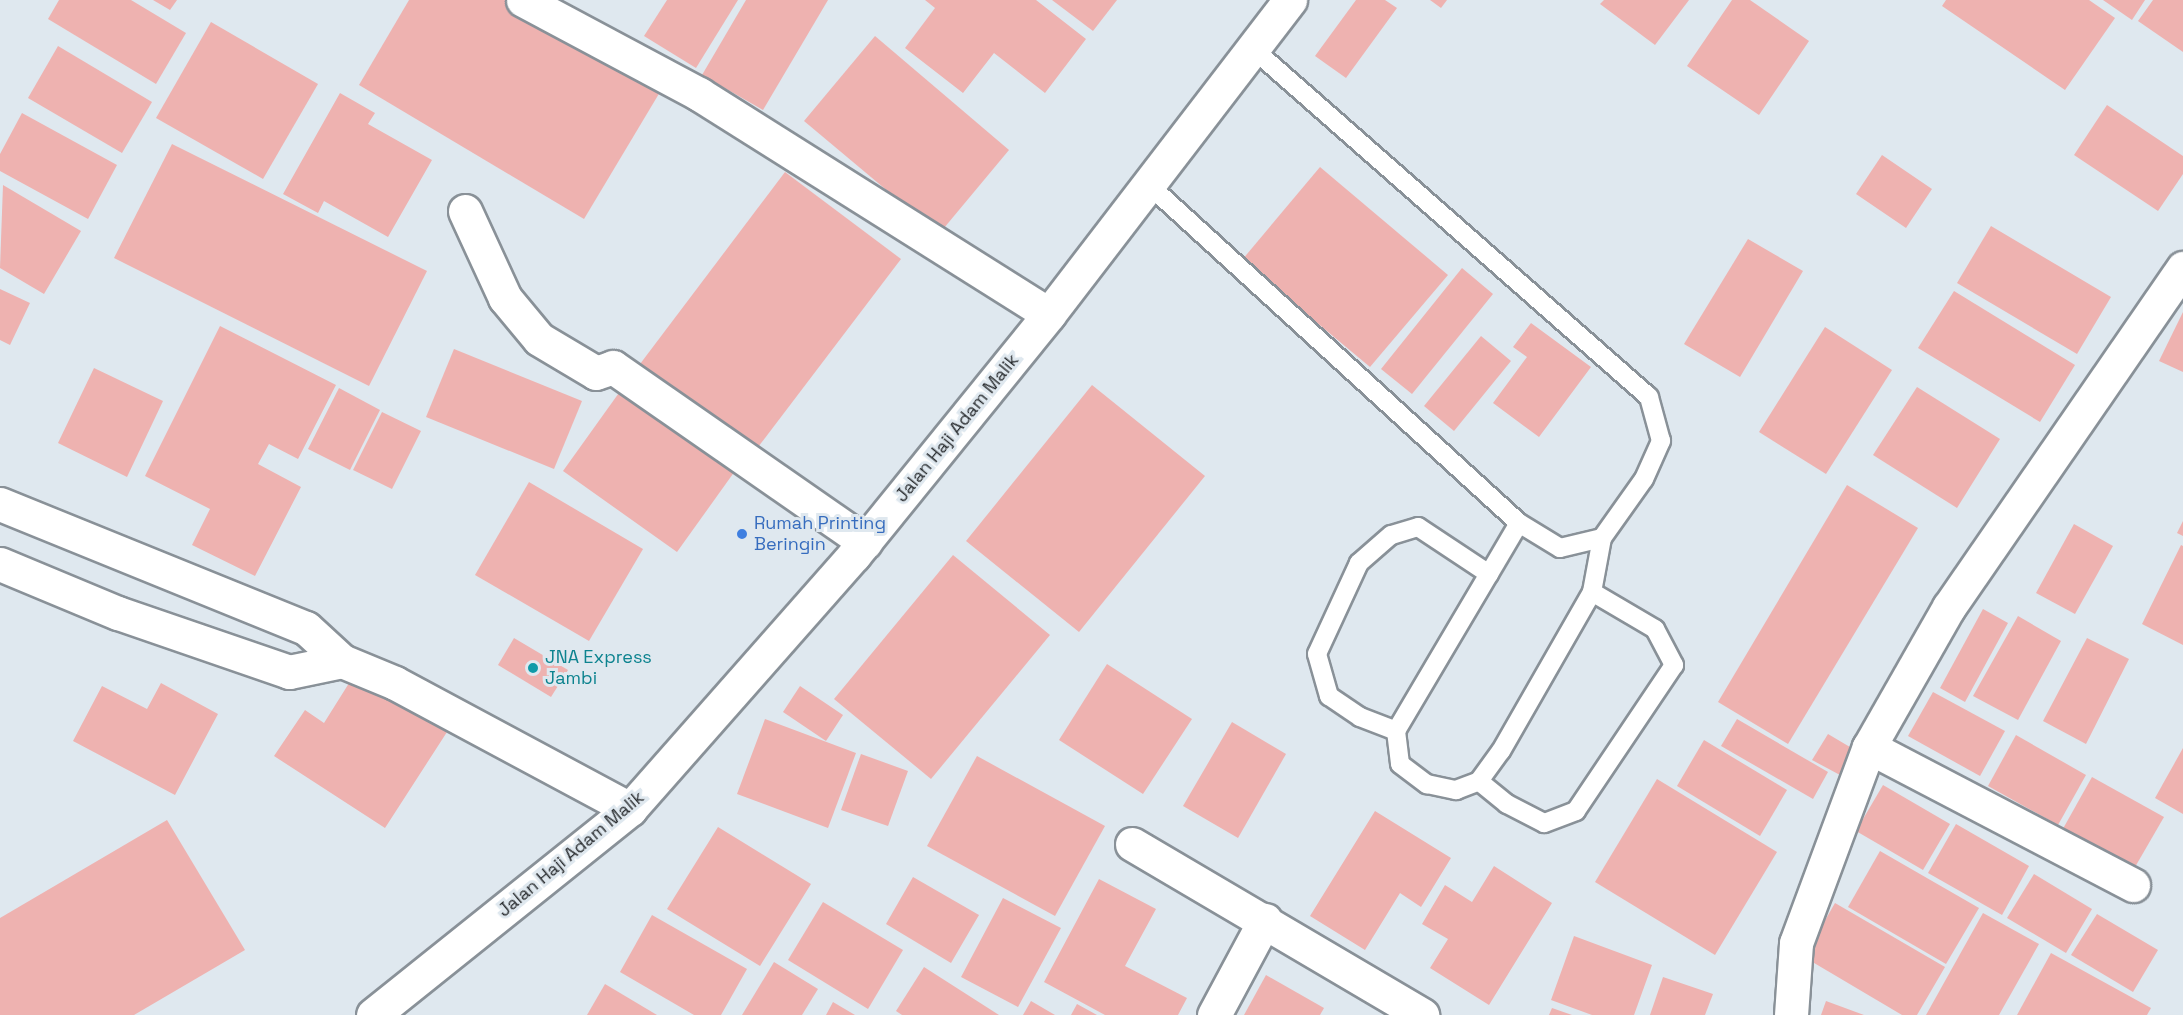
<!DOCTYPE html>
<style>
body{margin:0}
#map{position:relative;width:2183px;height:1015px;overflow:hidden;background:#dfe8ef;font-family:"Space Grotesk",sans-serif}
div>[style]{position:absolute}
[style*='--x']{left:calc(var(--x)*1px);top:calc(var(--y)*1px);width:calc(var(--w)*1px);rotate:calc(var(--a)*1deg)}
.building>*{inset:0;background:#eeb2b0}
.roads{filter:drop-shadow(2px 0 #899198) drop-shadow(-2px 0 #899198) drop-shadow(0 2px #899198) drop-shadow(0 -2px #899198)}
.lane>*{height:18px;margin:-9px;padding:0 9px;transform-origin:9px;border-radius:9px;background:#fff}
.street>*{height:33px;margin:-16.5px;padding:0 16.5px;transform-origin:16.5px;border-radius:16.5px;background:#fff}
.secondary>*{height:33px;margin:-16.5px;padding:0 16.5px;transform-origin:16.5px;border-radius:16.5px;background:#fff}
.dots>*{width:16px;height:16px;translate:-50% -50%;box-sizing:border-box;border:3px solid #dfe8ef;border-radius:50%}
span{translate:-50% -50%;white-space:nowrap;text-align:center;line-height:1.15;-webkit-text-stroke:6px #dfe8ef;paint-order:stroke}
.street-label{font-size:18px;color:#26292c}
.shop-label{font-size:18px;color:#366cbe}
.left{translate:0 -50%;text-align:left}
.culture-label{font-size:18px;color:#0d838f}
</style>
<div id="map">
<div class="building">
<div style="clip-path:polygon(59px 0,131px 0,186px 33px,156px 84px,48px 19px)"></div>
<div style="clip-path:polygon(153px 0,177px 0,170px 10px)"></div>
<div style="clip-path:polygon(409px 0,505px 0,660px 92px,584px 219px,359px 85px)"></div>
<div style="clip-path:polygon(667px 0,738px 0,696px 68px,644px 36px)"></div>
<div style="clip-path:polygon(746px 0,828px 0,763px 110px,702px 75px)"></div>
<div style="clip-path:polygon(925px 0,1036px 0,1086px 39px,1045px 93px,994px 53px,963px 93px,905px 48px,935px 8px)"></div>
<div style="clip-path:polygon(1052px 0,1117px 0,1093px 31px)"></div>
<div style="clip-path:polygon(1356px 0,1385px 0,1397px 8px,1346px 78px,1315px 56px)"></div>
<div style="clip-path:polygon(1430px 0,1447px 0,1441px 8px)"></div>
<div style="clip-path:polygon(1604px 0,1689px 0,1655px 45px,1600px 4px)"></div>
<div style="clip-path:polygon(1732px 0,1750px 0,1809px 41px,1759px 115px,1687px 66px)"></div>
<div style="clip-path:polygon(1946px 0,2089px 0,2115px 18px,2065px 90px,1942px 6px)"></div>
<div style="clip-path:polygon(2103px 0,2145px 0,2132px 20px)"></div>
<div style="clip-path:polygon(2153px 0,2183px 0,2183px 52px,2138px 21px)"></div>
<div style="clip-path:polygon(211px 22px,318px 84px,263px 179px,156px 118px)"></div>
<div style="clip-path:polygon(875px 36px,1009px 150px,939px 234px,804px 121px)"></div>
<div style="clip-path:polygon(58px 46px,152px 102px,122px 153px,28px 98px)"></div>
<div style="clip-path:polygon(340px 93px,375px 113px,368px 124px,432px 160px,388px 237px,324px 201px,318px 213px,283px 194px)"></div>
<div style="clip-path:polygon(2107px 105px,2183px 156px,2183px 174px,2158px 211px,2074px 155px)"></div>
<div style="clip-path:polygon(22px 113px,117px 165px,88px 219px,0 171px,0 154px)"></div>
<div style="clip-path:polygon(172px 144px,427px 271px,369px 386px,114px 258px)"></div>
<div style="clip-path:polygon(1882px 155px,1932px 189px,1906px 228px,1856px 194px)"></div>
<div style="clip-path:polygon(1320px 167px,1448px 275px,1370px 367px,1242px 260px)"></div>
<div style="clip-path:polygon(785px 172px,901px 259px,749px 459px,634px 372px)"></div>
<div style="clip-path:polygon(3px 185px,81px 231px,44px 294px,0 268px)"></div>
<div style="clip-path:polygon(1991px 226px,2111px 297px,2077px 354px,1957px 283px)"></div>
<div style="clip-path:polygon(1748px 239px,1803px 271px,1740px 377px,1684px 344px)"></div>
<div style="clip-path:polygon(1462px 268px,1493px 294px,1412px 394px,1381px 369px)"></div>
<div style="clip-path:polygon(0 289px,30px 303px,10px 345px,0 340px)"></div>
<div style="clip-path:polygon(1954px 291px,2075px 365px,2040px 422px,1918px 348px)"></div>
<div style="clip-path:polygon(2183px 312px,2183px 372px,2159px 361px)"></div>
<div style="clip-path:polygon(1531px 323px,1591px 367px,1539px 437px,1493px 403px,1527px 357px,1513px 347px)"></div>
<div style="clip-path:polygon(220px 326px,336px 385px,298px 459px,269px 444px,258px 464px,301px 487px,255px 576px,192px 545px,210px 509px,145px 476px)"></div>
<div style="clip-path:polygon(1825px 327px,1892px 370px,1826px 474px,1759px 432px)"></div>
<div style="clip-path:polygon(1481px 336px,1511px 361px,1454px 431px,1424px 406px)"></div>
<div style="clip-path:polygon(454px 349px,582px 401px,554px 469px,426px 417px)"></div>
<div style="clip-path:polygon(94px 368px,163px 401px,127px 477px,58px 443px)"></div>
<div style="clip-path:polygon(1092px 385px,1205px 476px,1079px 632px,966px 541px)"></div>
<div style="clip-path:polygon(1917px 387px,2000px 439px,1957px 508px,1873px 455px)"></div>
<div style="clip-path:polygon(339px 388px,380px 410px,350px 470px,308px 449px)"></div>
<div style="clip-path:polygon(621px 390px,735px 471px,677px 552px,563px 471px)"></div>
<div style="clip-path:polygon(382px 412px,421px 431px,392px 489px,353px 470px)"></div>
<div style="clip-path:polygon(529px 482px,643px 549px,589px 641px,475px 575px)"></div>
<div style="clip-path:polygon(1847px 485px,1918px 528px,1788px 744px,1718px 702px)"></div>
<div style="clip-path:polygon(2183px 521px,2183px 536px,2177px 533px)"></div>
<div style="clip-path:polygon(2074px 524px,2113px 546px,2075px 614px,2036px 593px)"></div>
<div style="clip-path:polygon(2181px 545px,2183px 546px,2183px 645px,2142px 624px)"></div>
<div style="clip-path:polygon(953px 555px,1050px 635px,931px 779px,834px 699px)"></div>
<div style="clip-path:polygon(1983px 609px,2008px 623px,1965px 702px,1940px 688px)"></div>
<div style="clip-path:polygon(2018px 616px,2061px 641px,2018px 720px,1973px 696px)"></div>
<div style="clip-path:polygon(514px 638px,568px 670px,551px 697px,498px 665px)"></div>
<div style="clip-path:polygon(2087px 638px,2129px 659px,2086px 744px,2043px 721px)"></div>
<div style="clip-path:polygon(1107px 664px,1192px 719px,1143px 794px,1059px 740px)"></div>
<div style="clip-path:polygon(356px 672px,447px 732px,385px 828px,274px 756px,305px 710px,324px 723px)"></div>
<div style="clip-path:polygon(161px 683px,218px 714px,175px 795px,73px 741px,102px 686px,147px 709px)"></div>
<div style="clip-path:polygon(800px 686px,843px 715px,826px 741px,783px 712px)"></div>
<div style="clip-path:polygon(1933px 692px,2005px 731px,1980px 776px,1908px 736px)"></div>
<div style="clip-path:polygon(765px 719px,856px 753px,828px 828px,737px 794px)"></div>
<div style="clip-path:polygon(1737px 719px,1828px 772px,1813px 799px,1721px 746px)"></div>
<div style="clip-path:polygon(1232px 722px,1286px 754px,1238px 838px,1183px 806px)"></div>
<div style="clip-path:polygon(1828px 734px,1855px 750px,1840px 775px,1812px 760px)"></div>
<div style="clip-path:polygon(2016px 735px,2086px 775px,2058px 825px,1988px 786px)"></div>
<div style="clip-path:polygon(1704px 740px,1787px 790px,1760px 836px,1677px 786px)"></div>
<div style="clip-path:polygon(2183px 748px,2183px 814px,2155px 798px)"></div>
<div style="clip-path:polygon(861px 754px,908px 771px,888px 826px,841px 810px)"></div>
<div style="clip-path:polygon(977px 756px,1105px 826px,1055px 916px,927px 846px)"></div>
<div style="clip-path:polygon(2092px 777px,2164px 817px,2131px 874px,2060px 834px)"></div>
<div style="clip-path:polygon(1657px 779px,1777px 852px,1715px 955px,1595px 882px)"></div>
<div style="clip-path:polygon(1883px 785px,1950px 824px,1923px 870px,1856px 831px)"></div>
<div style="clip-path:polygon(1375px 811px,1451px 858px,1421px 907px,1400px 893px,1365px 950px,1310px 916px)"></div>
<div style="clip-path:polygon(167px 820px,245px 950px,134px 1015px,0 1015px,0 918px)"></div>
<div style="clip-path:polygon(1956px 824px,2029px 866px,2002px 915px,1928px 873px)"></div>
<div style="clip-path:polygon(718px 827px,811px 884px,760px 966px,667px 909px)"></div>
<div style="clip-path:polygon(1880px 851px,1979px 908px,1946px 964px,1848px 907px)"></div>
<div style="clip-path:polygon(1494px 866px,1552px 903px,1489px 1005px,1430px 968px,1448px 939px,1422px 924px,1445px 885px,1472px 902px)"></div>
<div style="clip-path:polygon(2034px 874px,2092px 909px,2066px 953px,2007px 918px)"></div>
<div style="clip-path:polygon(913px 877px,979px 915px,951px 963px,886px 924px)"></div>
<div style="clip-path:polygon(1099px 879px,1156px 909px,1125px 966px,1187px 998px,1178px 1015px,1105px 1015px,1044px 982px)"></div>
<div style="clip-path:polygon(1003px 898px,1061px 928px,1018px 1007px,961px 977px)"></div>
<div style="clip-path:polygon(823px 902px,903px 950px,868px 1009px,788px 960px)"></div>
<div style="clip-path:polygon(1835px 903px,1945px 967px,1917px 1015px,1902px 1015px,1804px 957px)"></div>
<div style="clip-path:polygon(1983px 913px,2039px 944px,1999px 1015px,1926px 1015px)"></div>
<div style="clip-path:polygon(2097px 914px,2158px 950px,2133px 992px,2071px 955px)"></div>
<div style="clip-path:polygon(652px 915px,747px 969px,721px 1015px,694px 1015px,620px 972px)"></div>
<div style="clip-path:polygon(1574px 936px,1652px 965px,1634px 1015px,1592px 1015px,1551px 1000px)"></div>
<div style="clip-path:polygon(2051px 953px,2151px 1008px,2147px 1015px,2017px 1015px)"></div>
<div style="clip-path:polygon(774px 962px,818px 989px,802px 1015px,742px 1015px)"></div>
<div style="clip-path:polygon(924px 967px,999px 1015px,902px 1015px,896px 1011px)"></div>
<div style="clip-path:polygon(1266px 975px,1324px 1008px,1320px 1015px,1244px 1015px)"></div>
<div style="clip-path:polygon(1663px 977px,1713px 994px,1705px 1015px,1650px 1015px)"></div>
<div style="clip-path:polygon(605px 984px,657px 1015px,587px 1015px)"></div>
<div style="clip-path:polygon(1031px 1001px,1055px 1015px,1023px 1015px)"></div>
<div style="clip-path:polygon(1826px 1001px,1864px 1015px,1821px 1015px)"></div>
<div style="clip-path:polygon(833px 1002px,855px 1015px,826px 1015px)"></div>
<div style="clip-path:polygon(1077px 1004px,1097px 1015px,1071px 1015px)"></div>
<div style="clip-path:polygon(1552px 1008px,1572px 1015px,1549px 1015px)"></div>
</div>
<div class="roads">
<div class="lane">
<div style="--x:1148;--y:184;--w:503;--a:42.42"></div>
<div style="--x:1519;--y:523;--w:48;--a:31.4"></div>
<div style="--x:1560;--y:548;--w:43;--a:-13.4"></div>
<div style="--x:1602;--y:538;--w:72;--a:-54.6"></div>
<div style="--x:1644;--y:479;--w:42;--a:-65.9"></div>
<div style="--x:1661;--y:441;--w:46;--a:-105.3"></div>
<div style="--x:1649;--y:397;--w:530;--a:-138.67"></div>
<div style="--x:1489;--y:574;--w:85;--a:-146.5"></div>
<div style="--x:1418;--y:527;--w:28;--a:163"></div>
<div style="--x:1391;--y:535;--w:43;--a:138.8"></div>
<div style="--x:1359;--y:563;--w:100;--a:114.8"></div>
<div style="--x:1317;--y:654;--w:44;--a:74.1"></div>
<div style="--x:1329;--y:696;--w:37;--a:34"></div>
<div style="--x:1360;--y:717;--w:39;--a:21"></div>
<div style="--x:1396;--y:731;--w:182;--a:-59.4"></div>
<div style="--x:1489;--y:574;--w:59;--a:-59.5"></div>
<div style="--x:1592;--y:592;--w:73;--a:30.4"></div>
<div style="--x:1655;--y:629;--w:41;--a:62.2"></div>
<div style="--x:1674;--y:665;--w:176;--a:123.9"></div>
<div style="--x:1576;--y:811;--w:34;--a:159"></div>
<div style="--x:1544;--y:823;--w:42;--a:-152.8"></div>
<div style="--x:1507;--y:804;--w:36;--a:-141"></div>
<div style="--x:1479;--y:781;--w:37;--a:-54"></div>
<div style="--x:1501;--y:751;--w:183;--a:-60.2"></div>
<div style="--x:1592;--y:592;--w:55;--a:-79.5"></div>
<div style="--x:1396;--y:731;--w:33;--a:83"></div>
<div style="--x:1400;--y:764;--w:34;--a:37"></div>
<div style="--x:1427;--y:784;--w:30;--a:12"></div>
<div style="--x:1456;--y:790;--w:25;--a:-21"></div>
</div>
<div class="street">
<div style="--x:523;--y:0;--w:200;--a:28.1"></div>
<div style="--x:699;--y:94;--w:413;--a:32.2"></div>
<div style="--x:465;--y:211;--w:96;--a:65.3"></div>
<div style="--x:505;--y:298;--w:53;--a:50.3"></div>
<div style="--x:539;--y:339;--w:66;--a:30.8"></div>
<div style="--x:596;--y:373;--w:18;--a:-19"></div>
<div style="--x:613;--y:367;--w:307;--a:34.8"></div>
<div style="--x:0;--y:504;--w:330;--a:22.1"></div>
<div style="--x:306;--y:628;--w:49;--a:42.5"></div>
<div style="--x:342;--y:661;--w:57;--a:22.5"></div>
<div style="--x:395;--y:683;--w:267;--a:28.2"></div>
<div style="--x:0;--y:564;--w:128;--a:22.6"></div>
<div style="--x:118;--y:613;--w:181;--a:19"></div>
<div style="--x:289;--y:672;--w:54;--a:-11.7"></div>
<div style="--x:1869;--y:747;--w:298;--a:27.6"></div>
<div style="--x:1132;--y:844;--w:337;--a:30.5"></div>
<div style="--x:1214;--y:1015;--w:108;--a:-61.8"></div>
<div style="--x:1791;--y:1015;--w:72;--a:-86"></div>
<div style="--x:1796;--y:943;--w:209;--a:-69.6"></div>
<div style="--x:1869;--y:747;--w:161;--a:-60.3"></div>
<div style="--x:1949;--y:607;--w:412;--a:-55.4"></div>
</div>
<div class="secondary">
<div style="--x:373;--y:1015;--w:329;--a:-38.7"></div>
<div style="--x:630;--y:809;--w:339;--a:-48.6"></div>
<div style="--x:854;--y:555;--w:310;--a:-51"></div>
<div style="--x:1049;--y:314;--w:396;--a:-52.5"></div>
</div>
</div>
<div class="dots">
<div style="left:742px;top:534px;background:#3f7fe0"></div>
<div style="left:533px;top:668px;background:#0f9aa8"></div>
</div>
<div class="street-label">
<span style="left:957px;top:428px;rotate:-51deg">Jalan Haji Adam Malik</span>
<span style="left:571px;top:854px;rotate:-40deg">Jalan Haji Adam Malik</span>
</div>
<div class="shop-label">
<span class="left" style="left:754px;top:534px">Rumah Printing<br>Beringin</span>
</div>
<div class="culture-label">
<span class="left" style="left:545px;top:668px">JNA Express<br>Jambi</span>
</div>
</div>
